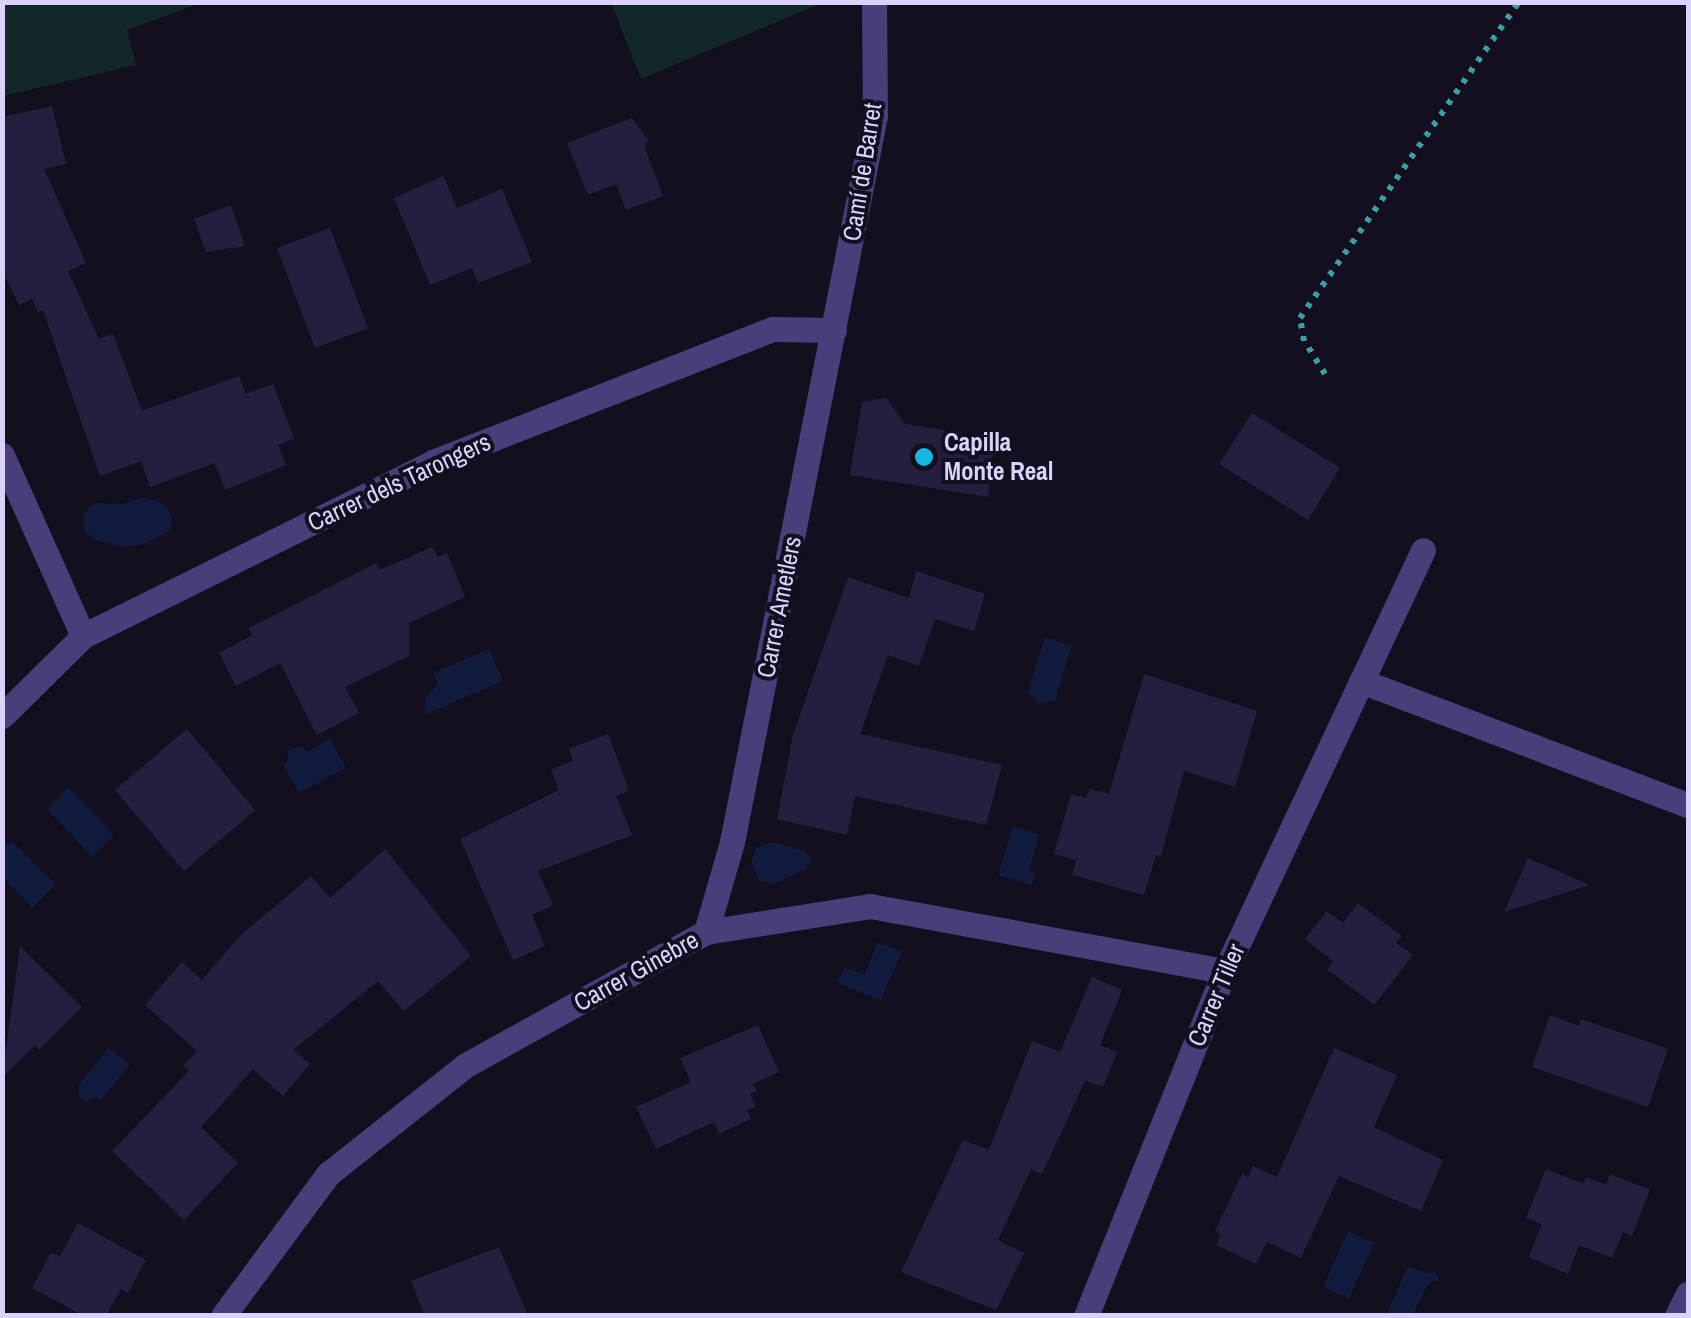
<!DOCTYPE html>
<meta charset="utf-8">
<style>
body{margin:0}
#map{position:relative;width:1691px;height:1318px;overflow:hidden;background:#130f1f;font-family:"Archivo Narrow",sans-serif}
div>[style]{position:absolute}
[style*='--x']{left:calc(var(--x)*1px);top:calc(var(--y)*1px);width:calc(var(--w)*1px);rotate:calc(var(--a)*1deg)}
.green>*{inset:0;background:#122728}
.water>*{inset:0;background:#101b3d}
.building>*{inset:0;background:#271d3e}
.path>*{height:6px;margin-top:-3px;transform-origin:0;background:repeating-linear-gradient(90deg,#39a0a7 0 5px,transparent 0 13px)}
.minor>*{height:25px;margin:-12.5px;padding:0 12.5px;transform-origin:12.5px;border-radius:12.5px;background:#473e7a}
.dots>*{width:28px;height:28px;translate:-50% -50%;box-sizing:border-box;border:5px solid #130f1f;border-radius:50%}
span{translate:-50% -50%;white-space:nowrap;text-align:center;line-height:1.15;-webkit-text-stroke:8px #130f1f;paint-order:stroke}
.street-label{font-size:25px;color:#dbd1fb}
.poi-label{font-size:25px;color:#dbd1fb;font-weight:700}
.left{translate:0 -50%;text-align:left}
.frame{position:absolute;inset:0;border:5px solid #dbd1fb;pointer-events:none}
</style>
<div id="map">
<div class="green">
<div style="clip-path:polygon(2px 3px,3px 2px,201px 3px,127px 30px,136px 65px,3px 96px)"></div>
<div style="clip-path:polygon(611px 3px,822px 3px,641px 79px)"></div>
</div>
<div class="water">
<div style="clip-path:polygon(144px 497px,167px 506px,172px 520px,170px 531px,144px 544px,123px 547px,96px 540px,84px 530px,84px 512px,96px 503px,123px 504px)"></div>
<div style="clip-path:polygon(1045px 637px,1072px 646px,1055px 700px,1040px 704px,1028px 692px)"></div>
<div style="clip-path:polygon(489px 649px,503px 681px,424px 715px,426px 697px,438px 684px,433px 673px)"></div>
<div style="clip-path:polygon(330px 739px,346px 768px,299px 793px,283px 765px,288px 761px,287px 751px,300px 746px,306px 752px)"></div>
<div style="clip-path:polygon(69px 787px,114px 835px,92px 857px,47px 809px)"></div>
<div style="clip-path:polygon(1013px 826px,1039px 835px,1029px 870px,1036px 873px,1032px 885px,998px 875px)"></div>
<div style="clip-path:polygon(13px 842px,56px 884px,32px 908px,3px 878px,3px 844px)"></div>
<div style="clip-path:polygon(773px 842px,805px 851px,811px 859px,806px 869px,774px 884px,759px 881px,751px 862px,757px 847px)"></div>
<div style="clip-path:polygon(878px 942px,902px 952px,880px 1001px,837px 982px,845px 967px,864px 975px)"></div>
<div style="clip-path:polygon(109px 1048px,130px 1065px,100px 1101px,95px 1098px,87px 1102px,79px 1097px,79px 1084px)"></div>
<div style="clip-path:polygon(1348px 1231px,1374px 1243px,1349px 1299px,1323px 1287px)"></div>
<div style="clip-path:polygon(1408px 1266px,1425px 1273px,1434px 1271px,1439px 1279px,1427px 1285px,1413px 1315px,1386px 1315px)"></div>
</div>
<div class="building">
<div style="clip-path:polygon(52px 106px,66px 164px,44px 169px,86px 263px,68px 271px,99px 339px,113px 334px,142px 411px,239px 376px,246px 394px,273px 384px,294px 438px,278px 445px,286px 465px,225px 490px,215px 463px,150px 487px,141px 461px,100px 476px,43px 310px,38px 312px,32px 299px,19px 305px,2px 270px,2px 117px)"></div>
<div style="clip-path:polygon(632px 118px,648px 140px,645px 148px,663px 196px,626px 210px,616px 184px,588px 195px,567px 143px)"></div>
<div style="clip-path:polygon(443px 176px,457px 208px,502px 189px,532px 262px,478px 283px,472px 268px,430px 285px,394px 198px)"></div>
<div style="clip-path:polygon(231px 205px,245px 246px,206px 252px,194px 219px)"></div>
<div style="clip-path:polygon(330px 228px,368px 328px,315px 348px,277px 248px)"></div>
<div style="clip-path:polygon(886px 398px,905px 424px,996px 438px,988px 497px,850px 475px,862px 402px)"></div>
<div style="clip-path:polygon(1252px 413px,1340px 468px,1308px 520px,1219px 464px)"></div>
<div style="clip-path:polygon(432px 547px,438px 557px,447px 553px,465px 597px,409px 623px,409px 656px,345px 687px,359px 713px,317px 735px,280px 663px,236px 686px,219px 653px,252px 635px,249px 628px,376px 563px,380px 570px)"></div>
<div style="clip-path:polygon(916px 571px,985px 594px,974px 631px,935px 619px,919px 666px,888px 655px,860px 734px,1002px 765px,986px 825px,855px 796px,847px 835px,777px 819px,793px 735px,848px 577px,909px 598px)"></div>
<div style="clip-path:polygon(1144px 674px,1257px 711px,1235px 787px,1184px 771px,1161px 856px,1156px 855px,1144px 895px,1072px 875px,1076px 860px,1054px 854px,1071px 794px,1086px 798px,1089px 789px,1109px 794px)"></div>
<div style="clip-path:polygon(187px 729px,255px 810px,184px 871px,115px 790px)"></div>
<div style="clip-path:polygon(608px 734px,629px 790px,616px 796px,632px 835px,538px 871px,553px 905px,532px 915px,545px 946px,513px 960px,460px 839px,559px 790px,551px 769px,573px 761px,569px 749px)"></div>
<div style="clip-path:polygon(385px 849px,471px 956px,404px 1011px,378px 981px,293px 1050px,310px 1064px,283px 1096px,253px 1069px,201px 1127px,238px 1163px,184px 1220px,112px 1151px,189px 1071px,183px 1066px,197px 1051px,145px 1005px,182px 962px,202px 980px,241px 935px,311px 876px,330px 898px)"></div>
<div style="clip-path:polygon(1528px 858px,1590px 885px,1504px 912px)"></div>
<div style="clip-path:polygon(1358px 903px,1402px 936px,1396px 943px,1413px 955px,1374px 1005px,1327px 969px,1333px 961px,1305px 939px,1327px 911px,1343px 923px)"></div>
<div style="clip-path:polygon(20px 946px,82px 1007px,39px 1050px,35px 1045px,2px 1078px)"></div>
<div style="clip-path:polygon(1092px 977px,1122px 990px,1100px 1045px,1117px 1052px,1103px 1087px,1085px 1081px,1042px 1174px,1031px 1169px,998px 1240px,1024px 1253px,996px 1310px,901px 1272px,963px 1140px,989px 1150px,1032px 1041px,1060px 1052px)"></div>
<div style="clip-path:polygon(1550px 1015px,1579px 1026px,1581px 1019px,1668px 1049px,1648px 1107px,1532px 1067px)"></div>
<div style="clip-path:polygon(758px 1025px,779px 1072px,753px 1084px,757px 1091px,750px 1094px,756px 1107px,747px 1110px,751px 1119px,719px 1134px,714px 1122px,656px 1149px,636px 1107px,691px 1082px,680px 1058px)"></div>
<div style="clip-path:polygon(1334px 1048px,1397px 1075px,1374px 1127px,1443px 1160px,1421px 1211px,1339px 1176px,1301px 1258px,1267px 1242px,1256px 1264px,1216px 1245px,1221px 1234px,1215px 1231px,1242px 1174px,1248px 1177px,1253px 1166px,1277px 1177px)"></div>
<div style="clip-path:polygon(1546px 1169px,1584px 1184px,1586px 1177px,1606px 1185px,1610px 1174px,1650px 1190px,1632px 1236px,1623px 1232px,1612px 1258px,1579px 1245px,1568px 1274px,1529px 1257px,1542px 1224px,1526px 1218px)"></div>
<div style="clip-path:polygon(78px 1223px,146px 1260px,128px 1293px,121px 1289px,106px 1316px,84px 1316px,32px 1288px,51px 1253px,60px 1256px)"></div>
<div style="clip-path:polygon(499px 1247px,528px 1316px,425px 1316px,411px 1281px)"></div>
</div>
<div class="path">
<div style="--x:1325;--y:374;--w:39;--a:-122"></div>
<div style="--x:1304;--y:341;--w:23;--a:-100"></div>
<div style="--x:1300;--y:318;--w:384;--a:-55.3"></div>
</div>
<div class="minor">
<div style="--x:2;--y:455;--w:198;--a:65.9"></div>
<div style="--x:1361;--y:681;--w:350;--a:20.8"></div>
<div style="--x:2;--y:716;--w:114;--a:-44.6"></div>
<div style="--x:83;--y:636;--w:391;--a:-26.4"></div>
<div style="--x:433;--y:462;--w:365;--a:-21.4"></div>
<div style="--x:773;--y:329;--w:61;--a:0.9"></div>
<div style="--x:706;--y:932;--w:94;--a:-73.9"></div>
<div style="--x:732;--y:842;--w:740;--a:-78.86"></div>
<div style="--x:875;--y:116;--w:114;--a:-90.5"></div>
<div style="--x:223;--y:1316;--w:177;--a:-53.5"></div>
<div style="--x:328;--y:1174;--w:176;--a:-38.3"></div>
<div style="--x:466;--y:1065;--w:274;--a:-29"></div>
<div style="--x:706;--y:932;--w:166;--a:-9"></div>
<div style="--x:870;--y:906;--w:361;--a:10.4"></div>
<div style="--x:1086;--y:1316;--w:372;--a:-68.1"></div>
<div style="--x:1225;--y:971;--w:465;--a:-64.8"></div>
<div style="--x:1677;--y:1316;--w:25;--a:-64"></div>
</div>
<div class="dots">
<div style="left:924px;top:457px;background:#15b6e2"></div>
</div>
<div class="street-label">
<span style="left:862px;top:172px;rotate:-81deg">Camí de Barret</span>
<span style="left:399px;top:482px;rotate:-25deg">Carrer dels Tarongers</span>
<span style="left:779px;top:607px;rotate:-79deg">Carrer Ametlers</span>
<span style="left:636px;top:971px;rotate:-29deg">Carrer Ginebre</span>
<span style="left:1216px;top:995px;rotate:-67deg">Carrer Tiller</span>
</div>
<div class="poi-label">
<span class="left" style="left:944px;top:457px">Capilla<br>Monte Real</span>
</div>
<div class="frame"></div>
</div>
